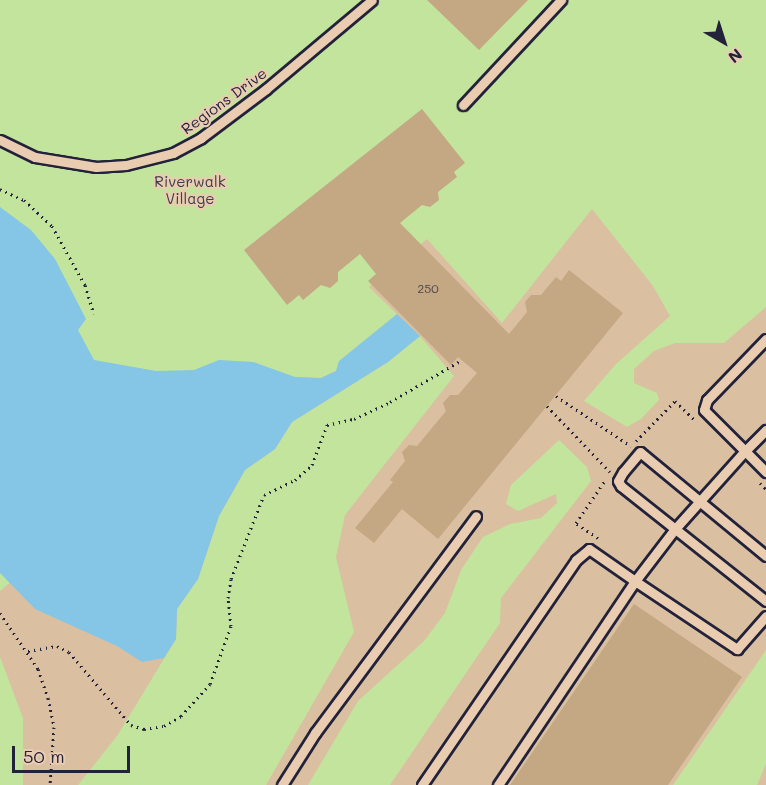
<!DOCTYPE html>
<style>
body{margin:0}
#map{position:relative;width:766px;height:785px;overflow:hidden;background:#eacdb1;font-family:Mali,sans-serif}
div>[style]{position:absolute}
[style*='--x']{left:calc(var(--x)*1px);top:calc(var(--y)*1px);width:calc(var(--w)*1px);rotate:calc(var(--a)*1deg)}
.built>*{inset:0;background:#dabfa1}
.green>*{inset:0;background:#c3e49c}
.water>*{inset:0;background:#85c5e6}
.building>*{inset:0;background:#c3a883}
.path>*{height:3px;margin-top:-1.5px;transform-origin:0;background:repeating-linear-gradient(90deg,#22223b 0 1.5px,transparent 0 6px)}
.roads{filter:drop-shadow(2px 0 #22223b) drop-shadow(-2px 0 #22223b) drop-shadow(0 2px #22223b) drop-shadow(0 -2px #22223b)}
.service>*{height:9px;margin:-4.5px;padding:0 4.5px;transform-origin:4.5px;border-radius:4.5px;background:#eacdb1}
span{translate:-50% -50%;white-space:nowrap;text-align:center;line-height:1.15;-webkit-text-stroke:4.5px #eacdb1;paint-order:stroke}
.number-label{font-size:12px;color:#4a444d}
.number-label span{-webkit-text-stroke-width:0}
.street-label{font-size:15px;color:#22223b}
.park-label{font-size:15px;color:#3a3f4a}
.north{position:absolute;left:694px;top:12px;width:60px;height:60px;-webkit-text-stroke:4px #eacdb1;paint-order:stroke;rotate:141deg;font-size:16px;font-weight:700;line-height:24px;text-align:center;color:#22223b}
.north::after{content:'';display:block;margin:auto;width:21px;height:27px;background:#22223b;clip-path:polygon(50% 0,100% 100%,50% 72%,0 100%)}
.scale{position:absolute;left:12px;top:746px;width:118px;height:27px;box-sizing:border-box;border:3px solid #22223b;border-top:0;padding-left:8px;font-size:18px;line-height:21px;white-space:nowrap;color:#22223b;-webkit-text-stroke:4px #eacdb1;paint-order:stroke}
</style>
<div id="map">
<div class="built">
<div style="clip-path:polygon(0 0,766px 0,766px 785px,0 785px)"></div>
</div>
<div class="green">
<div style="clip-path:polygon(0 0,766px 0,766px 307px,724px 343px,675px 343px,654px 351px,634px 369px,634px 383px,657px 393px,659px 400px,641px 419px,627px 427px,584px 401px,616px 364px,670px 316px,653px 286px,592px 209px,502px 323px,427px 239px,369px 287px,397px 314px,336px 371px,321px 378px,295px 377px,270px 369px,0 591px)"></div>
<div style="clip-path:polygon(420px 336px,454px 376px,345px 515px,336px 557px,354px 632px,266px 785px,78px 785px,117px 736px,176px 639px,177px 609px,198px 579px,219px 516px,245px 470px,275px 449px,292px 422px,388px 362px)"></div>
<div style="clip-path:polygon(559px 440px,587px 467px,591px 481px,501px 598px,500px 623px,390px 785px,308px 785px,358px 701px,424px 641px,445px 613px,461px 570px,483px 537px,510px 524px,541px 518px,557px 503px,556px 494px,518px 511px,506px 504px,511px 485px)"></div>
<div style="clip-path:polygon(766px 650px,766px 764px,757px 785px,673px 785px)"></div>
<div style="clip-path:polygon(0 657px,23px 718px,23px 785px,0 785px)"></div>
</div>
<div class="water">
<div style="clip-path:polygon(0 207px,31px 230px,55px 259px,86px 319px,78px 330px,94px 360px,156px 371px,194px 370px,219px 360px,253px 362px,295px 377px,321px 378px,336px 371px,339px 361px,397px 314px,420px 336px,388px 362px,292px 422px,275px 449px,245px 470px,219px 516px,198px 579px,177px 609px,176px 639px,164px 658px,142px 662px,117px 646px,35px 609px,0 573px)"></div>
</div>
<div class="building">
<div style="clip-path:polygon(427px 0,528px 0,479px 50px)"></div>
<div style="clip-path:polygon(422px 109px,465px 163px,454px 172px,457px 177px,438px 192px,439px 200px,430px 207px,422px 205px,400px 223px,509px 334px,527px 312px,525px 302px,531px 295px,541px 295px,556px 277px,561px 281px,569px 270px,623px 313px,438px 539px,402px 509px,374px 543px,355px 528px,393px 482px,390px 480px,405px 461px,402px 452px,409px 445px,417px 446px,446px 411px,443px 403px,450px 395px,458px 395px,477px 373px,458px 357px,451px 365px,368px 281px,376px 274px,360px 254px,338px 272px,338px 281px,330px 288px,321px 285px,303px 300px,299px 295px,287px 305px,244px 250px)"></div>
<div style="clip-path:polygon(634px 604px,742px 677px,668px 785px,510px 785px)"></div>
</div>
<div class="path">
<div style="--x:0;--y:189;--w:26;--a:25"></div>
<div style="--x:24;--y:200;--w:38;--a:43"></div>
<div style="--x:52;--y:226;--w:68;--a:60.8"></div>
<div style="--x:85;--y:285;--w:30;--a:73"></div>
<div style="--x:556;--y:396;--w:90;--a:33.7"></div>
<div style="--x:547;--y:406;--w:91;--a:46.3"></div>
<div style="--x:636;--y:441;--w:56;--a:-45.7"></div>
<div style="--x:675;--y:401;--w:28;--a:44"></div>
<div style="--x:760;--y:483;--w:8;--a:45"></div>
<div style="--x:598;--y:538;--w:27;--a:-146"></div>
<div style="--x:576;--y:523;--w:53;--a:-55.7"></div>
<div style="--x:0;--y:613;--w:68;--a:55.8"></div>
<div style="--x:38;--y:669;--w:31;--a:71"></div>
<div style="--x:48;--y:698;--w:30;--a:78"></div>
<div style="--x:54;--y:727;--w:58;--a:93.9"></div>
<div style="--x:28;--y:651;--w:29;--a:-10"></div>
<div style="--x:57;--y:646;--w:13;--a:27"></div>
<div style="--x:69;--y:652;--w:96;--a:49.7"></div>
<div style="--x:131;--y:725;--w:14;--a:17"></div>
<div style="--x:144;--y:729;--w:20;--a:-9"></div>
<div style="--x:164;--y:726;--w:20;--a:-30"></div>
<div style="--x:181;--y:716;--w:43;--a:-47.8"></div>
<div style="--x:210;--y:684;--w:62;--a:-70.1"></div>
<div style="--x:231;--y:626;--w:28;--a:-96"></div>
<div style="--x:228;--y:598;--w:19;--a:-81"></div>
<div style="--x:231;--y:579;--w:90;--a:-68.6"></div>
<div style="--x:264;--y:495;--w:34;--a:-26"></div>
<div style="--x:295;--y:480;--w:23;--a:-41"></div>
<div style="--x:312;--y:465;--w:43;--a:-69.4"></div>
<div style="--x:327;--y:425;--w:28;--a:-13"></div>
<div style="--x:354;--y:419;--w:40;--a:-25"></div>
<div style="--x:390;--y:402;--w:83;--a:-30.3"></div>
</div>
<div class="roads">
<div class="service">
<div style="--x:463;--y:105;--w:144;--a:-47"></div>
<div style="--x:0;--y:140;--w:39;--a:26"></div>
<div style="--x:35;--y:157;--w:62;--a:9.3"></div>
<div style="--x:96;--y:167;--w:30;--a:-4"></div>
<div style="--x:126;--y:165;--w:49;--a:-14.3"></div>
<div style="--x:173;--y:153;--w:32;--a:-28"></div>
<div style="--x:201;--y:138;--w:81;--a:-37"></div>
<div style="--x:266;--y:89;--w:138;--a:-40"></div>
<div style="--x:766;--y:339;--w:85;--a:134"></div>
<div style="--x:707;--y:400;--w:10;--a:107"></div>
<div style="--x:704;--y:410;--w:58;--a:45"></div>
<div style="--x:745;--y:451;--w:30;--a:-45"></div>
<div style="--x:766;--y:556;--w:163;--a:-140.5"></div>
<div style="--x:640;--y:452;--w:26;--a:130"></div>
<div style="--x:623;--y:472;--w:10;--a:119"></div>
<div style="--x:618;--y:481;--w:6;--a:59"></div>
<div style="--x:621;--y:486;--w:185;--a:38.4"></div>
<div style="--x:282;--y:785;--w:62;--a:-57.6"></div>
<div style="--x:315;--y:733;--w:270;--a:-53.4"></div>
<div style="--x:422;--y:785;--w:273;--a:-55.6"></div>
<div style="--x:576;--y:560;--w:17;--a:-40"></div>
<div style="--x:589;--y:549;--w:56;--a:34.8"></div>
<div style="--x:635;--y:581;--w:64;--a:-52.6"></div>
<div style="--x:674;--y:530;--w:106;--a:-48.1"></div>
<div style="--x:745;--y:451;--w:30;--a:45"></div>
<div style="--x:498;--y:785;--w:246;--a:-56.1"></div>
<div style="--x:635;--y:581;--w:123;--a:33.7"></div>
<div style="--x:737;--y:649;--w:44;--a:-48.7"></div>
</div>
</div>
<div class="number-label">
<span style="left:428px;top:289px">250</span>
</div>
<div class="street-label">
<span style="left:224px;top:101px;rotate:-36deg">Regions Drive</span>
</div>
<div class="park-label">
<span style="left:190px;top:190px">Riverwalk<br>Village</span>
</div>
<div class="north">N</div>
<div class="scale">50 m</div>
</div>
